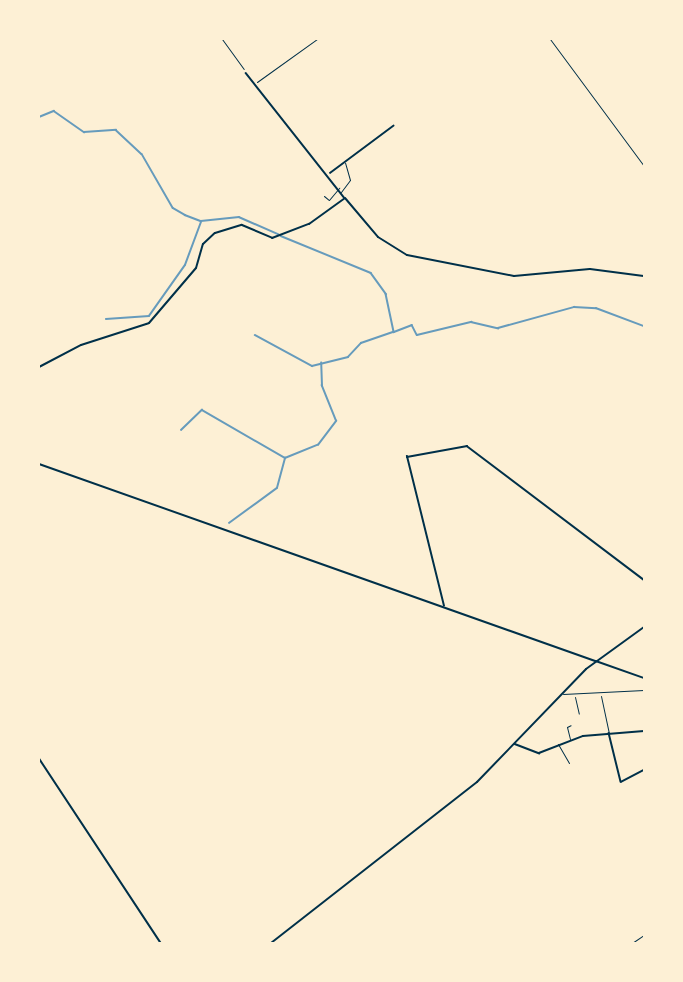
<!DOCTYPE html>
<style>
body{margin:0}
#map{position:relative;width:683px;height:982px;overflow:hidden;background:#fdf0d5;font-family:"Space Grotesk",sans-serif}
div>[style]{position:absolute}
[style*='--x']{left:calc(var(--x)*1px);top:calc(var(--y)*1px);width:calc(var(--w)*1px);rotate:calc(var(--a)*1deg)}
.stream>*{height:1.5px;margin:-0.75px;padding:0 0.75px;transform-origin:0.75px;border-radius:0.75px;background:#669bbc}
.path>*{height:1px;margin:-0.5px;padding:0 0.5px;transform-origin:0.5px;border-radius:0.5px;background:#003049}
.service>*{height:1px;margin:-0.5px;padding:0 0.5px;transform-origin:0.5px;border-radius:0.5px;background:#003049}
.minor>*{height:1.5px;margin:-0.75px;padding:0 0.75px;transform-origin:0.75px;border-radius:0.75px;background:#003049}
.tertiary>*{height:2px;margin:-1px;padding:0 1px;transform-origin:1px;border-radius:1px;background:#003049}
.secondary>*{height:2px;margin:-1px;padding:0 1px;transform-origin:1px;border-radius:1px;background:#003049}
span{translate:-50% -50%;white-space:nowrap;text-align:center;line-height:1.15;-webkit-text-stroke:6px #fdf0d5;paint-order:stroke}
.frame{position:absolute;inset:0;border:40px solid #fdf0d5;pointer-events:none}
</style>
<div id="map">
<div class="stream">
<div style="--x:39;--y:117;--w:16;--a:-22"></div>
<div style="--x:54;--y:111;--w:37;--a:35"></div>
<div style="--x:84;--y:132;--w:32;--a:-4"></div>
<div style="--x:116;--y:130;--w:35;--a:43"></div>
<div style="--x:142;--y:154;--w:62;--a:60.1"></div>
<div style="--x:173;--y:208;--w:14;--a:30"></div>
<div style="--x:185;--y:215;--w:17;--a:21"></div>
<div style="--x:201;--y:221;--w:38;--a:-6"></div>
<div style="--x:239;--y:217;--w:43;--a:23.6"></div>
<div style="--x:281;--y:236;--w:97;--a:22.3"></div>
<div style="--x:371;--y:273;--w:26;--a:54"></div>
<div style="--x:386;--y:294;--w:39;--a:78"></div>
<div style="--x:394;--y:332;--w:19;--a:-21"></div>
<div style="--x:412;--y:325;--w:11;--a:63"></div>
<div style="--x:417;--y:335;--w:56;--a:-13.5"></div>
<div style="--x:471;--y:322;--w:28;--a:13"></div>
<div style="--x:498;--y:328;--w:79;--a:-15.4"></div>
<div style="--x:574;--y:307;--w:22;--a:3"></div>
<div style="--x:596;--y:308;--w:51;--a:20.6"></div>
<div style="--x:106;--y:319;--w:43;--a:-4"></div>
<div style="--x:149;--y:316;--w:62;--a:-54.8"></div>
<div style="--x:185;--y:265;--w:46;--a:-69.6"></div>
<div style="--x:255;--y:335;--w:65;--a:28.5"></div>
<div style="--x:312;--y:366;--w:37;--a:-14"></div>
<div style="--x:348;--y:357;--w:19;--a:-47"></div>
<div style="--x:361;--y:343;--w:34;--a:-19"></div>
<div style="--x:181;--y:430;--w:29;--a:-44"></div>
<div style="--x:202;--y:410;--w:96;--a:30"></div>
<div style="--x:285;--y:458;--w:35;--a:-22"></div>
<div style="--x:318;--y:445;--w:30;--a:-53"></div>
<div style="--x:336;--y:421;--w:38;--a:-112"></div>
<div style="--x:322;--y:386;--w:23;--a:-92"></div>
<div style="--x:229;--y:523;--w:59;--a:-36.1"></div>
<div style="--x:277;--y:488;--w:31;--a:-75"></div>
</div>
<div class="path">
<div style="--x:222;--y:39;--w:37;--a:54"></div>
<div style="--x:257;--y:82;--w:74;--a:-35.6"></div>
<div style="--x:632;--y:943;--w:14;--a:-34"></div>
</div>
<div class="service">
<div style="--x:550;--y:39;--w:158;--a:53.5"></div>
<div style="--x:341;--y:192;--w:15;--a:-53"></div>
<div style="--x:350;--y:180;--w:18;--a:-106"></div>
<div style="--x:324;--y:196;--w:6;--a:39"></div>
<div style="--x:329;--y:200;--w:16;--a:-50"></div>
<div style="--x:563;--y:694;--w:81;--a:-2.8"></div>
<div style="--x:601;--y:696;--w:38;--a:78"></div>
<div style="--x:575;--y:697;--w:17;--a:77"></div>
<div style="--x:570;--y:739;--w:12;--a:-104"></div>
<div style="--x:567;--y:727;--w:4;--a:-27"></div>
<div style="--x:558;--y:744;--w:22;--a:60"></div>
</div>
<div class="minor">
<div style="--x:246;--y:73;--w:158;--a:51.7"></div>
<div style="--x:330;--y:173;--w:79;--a:-36.7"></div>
<div style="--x:444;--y:606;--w:154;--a:-103.9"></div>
<div style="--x:407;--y:457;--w:61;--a:-10.4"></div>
<div style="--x:467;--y:446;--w:222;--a:37.1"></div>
<div style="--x:596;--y:661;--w:51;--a:19.5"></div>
<div style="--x:609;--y:733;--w:50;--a:76.2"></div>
<div style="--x:621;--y:782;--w:26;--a:-28"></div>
<div style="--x:515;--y:744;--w:26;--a:21"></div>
<div style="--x:539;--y:753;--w:47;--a:-21.1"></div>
<div style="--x:583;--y:736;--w:61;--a:-4.7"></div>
<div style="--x:39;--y:758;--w:222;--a:56.6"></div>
</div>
<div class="tertiary">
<div style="--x:39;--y:367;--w:47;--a:-27.6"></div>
<div style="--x:81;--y:345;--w:71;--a:-17.9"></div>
<div style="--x:149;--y:323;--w:72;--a:-49.5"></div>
<div style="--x:196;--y:268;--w:25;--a:-74"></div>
<div style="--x:203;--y:244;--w:16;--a:-43"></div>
<div style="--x:215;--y:233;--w:28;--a:-17"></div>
<div style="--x:242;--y:225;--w:33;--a:23"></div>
<div style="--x:272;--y:238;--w:40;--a:-21"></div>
<div style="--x:309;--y:224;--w:44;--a:-35.8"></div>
<div style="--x:345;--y:198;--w:51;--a:49.8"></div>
<div style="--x:378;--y:237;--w:34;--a:32"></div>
<div style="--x:407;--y:255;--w:109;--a:11.1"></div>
<div style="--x:514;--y:276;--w:76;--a:-5.3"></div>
<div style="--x:590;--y:269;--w:54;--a:7.4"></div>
<div style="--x:39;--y:464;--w:590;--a:19.51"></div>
</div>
<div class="secondary">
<div style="--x:271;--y:943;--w:261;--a:-38"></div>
<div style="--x:477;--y:782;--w:157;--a:-46"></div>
<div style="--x:586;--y:669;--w:72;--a:-35.9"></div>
</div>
<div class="frame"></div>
</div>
